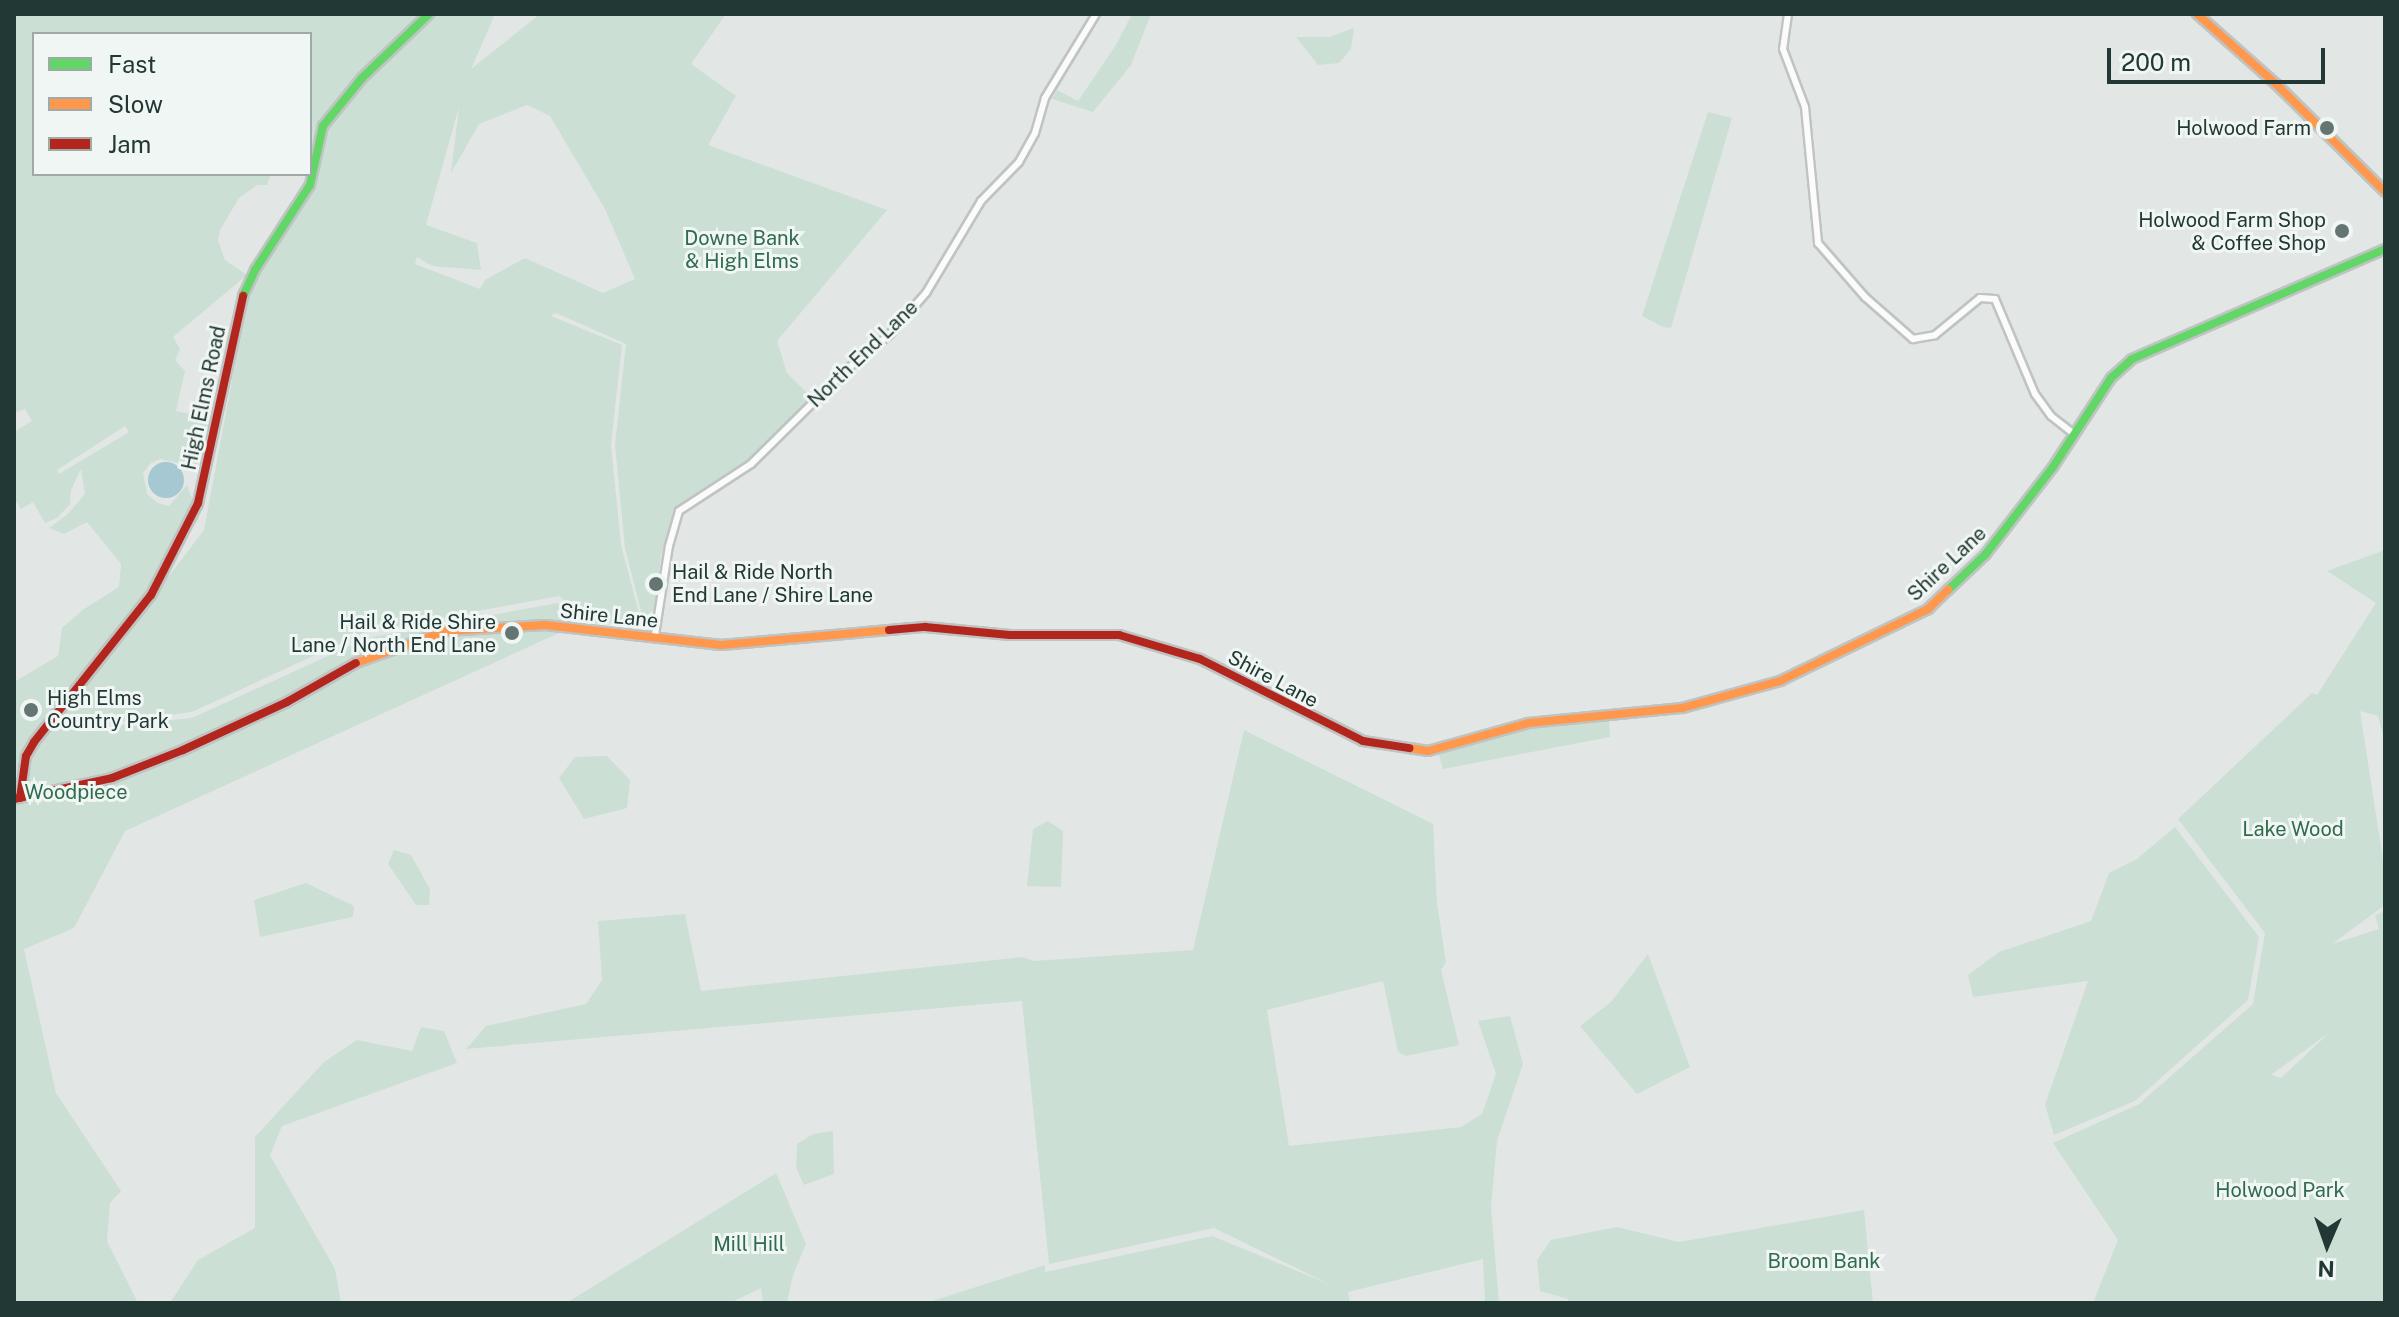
<!DOCTYPE html>
<style>
body{margin:0}
#map{position:relative;width:2399px;height:1317px;overflow:hidden;background:#e2e7e5;font-family:"Public Sans",sans-serif}
div>[style]{position:absolute}
[style*='--x']{left:calc(var(--x)*1px);top:calc(var(--y)*1px);width:calc(var(--w)*1px);rotate:calc(var(--a)*1deg)}
.green>*{inset:0;background:#ccdfd4}
.water>*{inset:0;background:#a6c8d2}
.round{border-radius:50%}
.roads{filter:drop-shadow(2px 0 #bfc4c2) drop-shadow(-2px 0 #bfc4c2) drop-shadow(0 2px #bfc4c2) drop-shadow(0 -2px #bfc4c2)}
.street>*{height:6px;margin:-3px;padding:0 3px;transform-origin:3px;border-radius:3px;background:#fbfbfb}
.fast>*{height:8px;margin:-4px;padding:0 4px;transform-origin:4px;border-radius:4px;background:#63d668}
.slow>*{height:8px;margin:-4px;padding:0 4px;transform-origin:4px;border-radius:4px;background:#ff974d}
.jam>*{height:8px;margin:-4px;padding:0 4px;transform-origin:4px;border-radius:4px;background:#b3261e}
.dots>*{width:22px;height:22px;translate:-50% -50%;box-sizing:border-box;border:4px solid #f0f6f4;border-radius:50%}
span{translate:-50% -50%;white-space:nowrap;text-align:center;line-height:1.15;-webkit-text-stroke:6px #f0f6f4;paint-order:stroke}
.poi-label{font-size:20px;color:#223834}
.right{translate:-100% -50%;text-align:right}
.left{translate:0 -50%;text-align:left}
.park-label{font-size:20px;color:#306b4d}
.street-label{font-size:20px;color:#223834}
.frame{position:absolute;inset:0;border:16px solid #223834;pointer-events:none}
.legend{position:absolute;left:32px;top:32px;width:280px;height:144px;box-sizing:border-box;background:#f0f6f4;border:2px solid #9eaaa7;margin:0;padding:10px 14px;list-style:none;font-size:24px;color:#223834}
.legend li{display:flex;align-items:center;gap:16px;height:40px}
.legend b{width:40px;border:2px solid #9eaaa7}
.north{position:absolute;left:2287px;top:1205px;width:80px;height:80px;-webkit-text-stroke:6px #f0f6f4;paint-order:stroke;rotate:182deg;font-size:22px;font-weight:700;line-height:32px;text-align:center;color:#223834}
.north::after{content:'';display:block;margin:auto;width:28px;height:36px;background:#223834;clip-path:polygon(50% 0,100% 100%,50% 72%,0 100%)}
.scale{position:absolute;left:2107px;top:48px;width:218px;height:36px;box-sizing:border-box;border:4px solid #223834;border-top:0;padding-left:10px;font-size:24px;line-height:28px;white-space:nowrap;color:#223834;-webkit-text-stroke:6px #f0f6f4;paint-order:stroke}
</style>
<div id="map">
<div class="green">
<div style="clip-path:polygon(evenodd,14px 14px,495px 14px,471px 69px,540px 14px,726px 14px,691px 64px,736px 96px,708px 145px,887px 210px,777px 341px,787px 373px,813px 399px,734px 478px,675px 507px,661px 556px,655px 608px,643px 619px,625px 548px,615px 445px,626px 344px,556px 313px,551px 316px,622px 345px,611px 445px,621px 545px,641px 621px,589px 624px,559px 596px,365px 632px,192px 712px,84px 727px,58px 722px,82px 729px,192px 718px,367px 638px,557px 603px,581px 623px,125px 831px,74px 928px,24px 949px,56px 1093px,121px 1191px,110px 1203px,107px 1241px,138px 1303px,14px 1303px,14px 682px,58px 656px,62px 628px,84px 609px,119px 587px,121px 564px,87px 522px,64px 534px,49px 528px,68px 514px,85px 494px,81px 469px,71px 490px,70px 504px,57px 518px,45px 523px,33px 502px,21px 509px,14px 498px,14px 432px,32px 421px,25px 409px,14px 413px,14px 14px,34px 34px,310px 34px,310px 171px,306px 196px,248px 294px,204px 530px,63px 715px,199px 518px,187px 485px,169px 506px,158px 503px,147px 494px,143px 473px,151px 463px,160px 459px,202px 468px,211px 418px,176px 411px,185px 371px,175px 360px,180px 349px,173px 337px,247px 275px,225px 260px,218px 240px,220px 230px,239px 198px,257px 185px,267px 185px,271px 174px,34px 174px,34px 34px,14px 14px,527px 105px,550px 116px,605px 209px,635px 279px,603px 293px,525px 258px,485px 280px,480px 289px,415px 264px,417px 257px,432px 266px,481px 270px,477px 243px,426px 225px,459px 107px,451px 173px,479px 124px,527px 105px,14px 14px,125px 426px,129px 432px,59px 474px,57px 470px,125px 426px)"></div>
<div style="clip-path:polygon(1132px 14px,1151px 14px,1131px 65px,1093px 112px,1052px 99px,1057px 90px,1078px 101px,1116px 45px)"></div>
<div style="clip-path:polygon(1354px 28px,1351px 49px,1339px 63px,1318px 65px,1296px 37px,1330px 37px)"></div>
<div style="clip-path:polygon(1708px 112px,1732px 118px,1671px 328px,1663px 327px,1642px 316px)"></div>
<div style="clip-path:polygon(evenodd,2385px 550px,2385px 741px,2378px 716px,2360px 711px,2385px 873px,2385px 905px,2332px 944px,2379px 929px,2375px 915px,2385px 911px,2385px 1303px,2093px 1303px,2118px 1240px,2053px 1143px,2139px 1104px,2253px 1004px,2265px 933px,2178px 819px,2312px 693px,2317px 695px,2376px 603px,2327px 571px,2385px 550px,2329px 1033px,2281px 1078px,2272px 1075px,2272px 1074px,2329px 1033px)"></div>
<div style="clip-path:polygon(1609px 718px,1610px 737px,1443px 769px,1437px 748px,1527px 727px)"></div>
<div style="clip-path:polygon(1244px 730px,1433px 824px,1437px 903px,1446px 962px,1441px 970px,1459px 1045px,1406px 1056px,1398px 1052px,1383px 981px,1267px 1010px,1289px 1146px,1461px 1127px,1482px 1114px,1496px 1074px,1478px 1021px,1510px 1016px,1523px 1064px,1497px 1141px,1491px 1207px,1499px 1303px,1485px 1303px,1483px 1259px,1348px 1292px,1350px 1303px,926px 1303px,1045px 1265px,1045px 1272px,1212px 1236px,1329px 1284px,1214px 1228px,1049px 1264px,1022px 1001px,466px 1049px,486px 1026px,586px 1004px,602px 980px,598px 921px,685px 914px,701px 991px,1022px 957px,1034px 961px,1193px 950px)"></div>
<div style="clip-path:polygon(607px 756px,630px 780px,627px 808px,584px 819px,559px 778px,575px 757px)"></div>
<div style="clip-path:polygon(1048px 821px,1063px 831px,1061px 887px,1027px 886px,1033px 829px)"></div>
<div style="clip-path:polygon(2175px 827px,2259px 937px,2248px 1000px,2135px 1101px,2054px 1135px,2045px 1105px,2088px 981px,1973px 997px,1968px 975px,1999px 952px,2091px 921px,2109px 873px,2137px 859px)"></div>
<div style="clip-path:polygon(394px 850px,411px 855px,430px 889px,429px 905px,416px 905px,388px 864px)"></div>
<div style="clip-path:polygon(306px 883px,354px 906px,353px 917px,260px 937px,254px 900px)"></div>
<div style="clip-path:polygon(1648px 954px,1690px 1067px,1637px 1094px,1580px 1026px,1611px 1002px)"></div>
<div style="clip-path:polygon(421px 1027px,444px 1031px,457px 1063px,282px 1126px,270px 1155px,335px 1269px,341px 1303px,170px 1303px,198px 1260px,255px 1228px,255px 1137px,324px 1062px,357px 1040px,412px 1051px)"></div>
<div style="clip-path:polygon(833px 1131px,834px 1174px,804px 1185px,796px 1167px,797px 1144px,813px 1134px)"></div>
<div style="clip-path:polygon(776px 1173px,806px 1244px,793px 1275px,787px 1303px,763px 1303px,761px 1288px,730px 1303px,568px 1302px)"></div>
<div style="clip-path:polygon(1864px 1210px,1873px 1303px,1568px 1303px,1568px 1299px,1540px 1291px,1537px 1260px,1551px 1240px,1617px 1227px,1679px 1242px)"></div>
</div>
<div class="water">
<div class="round" style="left:148px;top:462px;width:36px;height:36px"></div>
</div>
<div class="roads">
<div class="street">
<div style="--x:1788;--y:14;--w:35;--a:98"></div>
<div style="--x:1783;--y:49;--w:62;--a:69.2"></div>
<div style="--x:1805;--y:107;--w:137;--a:84.5"></div>
<div style="--x:1818;--y:243;--w:72;--a:49"></div>
<div style="--x:1865;--y:297;--w:64;--a:41.2"></div>
<div style="--x:1913;--y:339;--w:22;--a:-10"></div>
<div style="--x:1935;--y:335;--w:58;--a:-39.4"></div>
<div style="--x:1980;--y:298;--w:15;--a:4"></div>
<div style="--x:1995;--y:299;--w:103;--a:67.2"></div>
<div style="--x:2035;--y:394;--w:27;--a:54"></div>
<div style="--x:2051;--y:416;--w:29;--a:38"></div>
<div style="--x:655;--y:635;--w:90;--a:-81.1"></div>
<div style="--x:669;--y:546;--w:36;--a:-74"></div>
<div style="--x:679;--y:511;--w:86;--a:-33.1"></div>
<div style="--x:751;--y:464;--w:134;--a:-44.7"></div>
<div style="--x:846;--y:370;--w:55;--a:-39.1"></div>
<div style="--x:889;--y:335;--w:56;--a:-48.6"></div>
<div style="--x:926;--y:293;--w:107;--a:-59.1"></div>
<div style="--x:981;--y:201;--w:54;--a:-45.7"></div>
<div style="--x:1019;--y:162;--w:33;--a:-61"></div>
<div style="--x:1035;--y:133;--w:36;--a:-74"></div>
<div style="--x:1045;--y:98;--w:98;--a:-58.7"></div>
</div>
<div class="fast">
<div style="--x:243;--y:296;--w:29;--a:-65"></div>
<div style="--x:255;--y:270;--w:101;--a:-57.1"></div>
<div style="--x:310;--y:185;--w:60;--a:-77.6"></div>
<div style="--x:323;--y:126;--w:62;--a:-50.9"></div>
<div style="--x:362;--y:78;--w:93;--a:-43.7"></div>
<div style="--x:1948;--y:590;--w:51;--a:-43.4"></div>
<div style="--x:1985;--y:555;--w:111;--a:-52.3"></div>
<div style="--x:2053;--y:467;--w:106;--a:-56.9"></div>
<div style="--x:2111;--y:378;--w:28;--a:-42"></div>
<div style="--x:2132;--y:359;--w:276;--a:-23.5"></div>
</div>
<div class="slow">
<div style="--x:2197;--y:14;--w:106;--a:41.5"></div>
<div style="--x:2276;--y:84;--w:153;--a:44.7"></div>
<div style="--x:356;--y:663;--w:96;--a:-19.6"></div>
<div style="--x:446;--y:631;--w:99;--a:-3.5"></div>
<div style="--x:545;--y:625;--w:177;--a:6.5"></div>
<div style="--x:721;--y:645;--w:169;--a:-5.1"></div>
<div style="--x:1409;--y:748;--w:19;--a:9"></div>
<div style="--x:1428;--y:751;--w:104;--a:-15.6"></div>
<div style="--x:1528;--y:723;--w:155;--a:-5.6"></div>
<div style="--x:1682;--y:708;--w:102;--a:-15.4"></div>
<div style="--x:1780;--y:681;--w:165;--a:-25.9"></div>
<div style="--x:1928;--y:609;--w:28;--a:-44"></div>
</div>
<div class="jam">
<div style="--x:889;--y:630;--w:36;--a:-5"></div>
<div style="--x:925;--y:627;--w:85;--a:5.4"></div>
<div style="--x:1010;--y:635;--w:109;--a:0"></div>
<div style="--x:1119;--y:635;--w:84;--a:16.5"></div>
<div style="--x:1200;--y:659;--w:182;--a:26.7"></div>
<div style="--x:1363;--y:741;--w:47;--a:8.7"></div>
<div style="--x:20;--y:798;--w:42;--a:-81.9"></div>
<div style="--x:26;--y:756;--w:16;--a:-60"></div>
<div style="--x:34;--y:742;--w:188;--a:-51.5"></div>
<div style="--x:151;--y:595;--w:103;--a:-62.9"></div>
<div style="--x:198;--y:503;--w:212;--a:-77.7"></div>
<div style="--x:14;--y:799;--w:100;--a:-12.1"></div>
<div style="--x:112;--y:778;--w:76;--a:-21.5"></div>
<div style="--x:183;--y:750;--w:115;--a:-24.8"></div>
<div style="--x:287;--y:702;--w:79;--a:-29.5"></div>
</div>
</div>
<div class="dots">
<div style="left:2327px;top:128px;background:#657572"></div>
<div style="left:2342px;top:231px;background:#657572"></div>
<div style="left:656px;top:584px;background:#657572"></div>
<div style="left:512px;top:633px;background:#657572"></div>
<div style="left:31px;top:710px;background:#657572"></div>
</div>
<div class="poi-label">
<span class="right" style="left:2311px;top:128px">Holwood Farm</span>
<span class="right" style="left:2326px;top:232px">Holwood Farm Shop<br>&amp; Coffee Shop</span>
<span class="left" style="left:672px;top:584px">Hail &amp; Ride North<br>End Lane / Shire Lane</span>
<span class="right" style="left:496px;top:634px">Hail &amp; Ride Shire<br>Lane / North End Lane</span>
<span class="left" style="left:47px;top:710px">High Elms<br>Country Park</span>
</div>
<div class="park-label">
<span style="left:742px;top:250px">Downe Bank<br>&amp; High Elms</span>
<span style="left:76px;top:792px">Woodpiece</span>
<span style="left:2293px;top:829px">Lake Wood</span>
<span style="left:2280px;top:1190px">Holwood Park</span>
<span style="left:749px;top:1244px">Mill Hill</span>
<span style="left:1824px;top:1261px">Broom Bank</span>
</div>
<div class="street-label">
<span style="left:863px;top:354px;rotate:-44deg">North End Lane</span>
<span style="left:204px;top:398px;rotate:-78deg">High Elms Road</span>
<span style="left:1947px;top:564px;rotate:-43deg">Shire Lane</span>
<span style="left:609px;top:616px;rotate:6deg">Shire Lane</span>
<span style="left:1273px;top:679px;rotate:28deg">Shire Lane</span>
</div>
<div class="frame"></div>
<ul class="legend">
<li><b style="height:10px;background:#63d668"></b>Fast</li>
<li><b style="height:10px;background:#ff974d"></b>Slow</li>
<li><b style="height:10px;background:#b3261e"></b>Jam</li>
</ul>
<div class="north">N</div>
<div class="scale">200 m</div>
</div>
